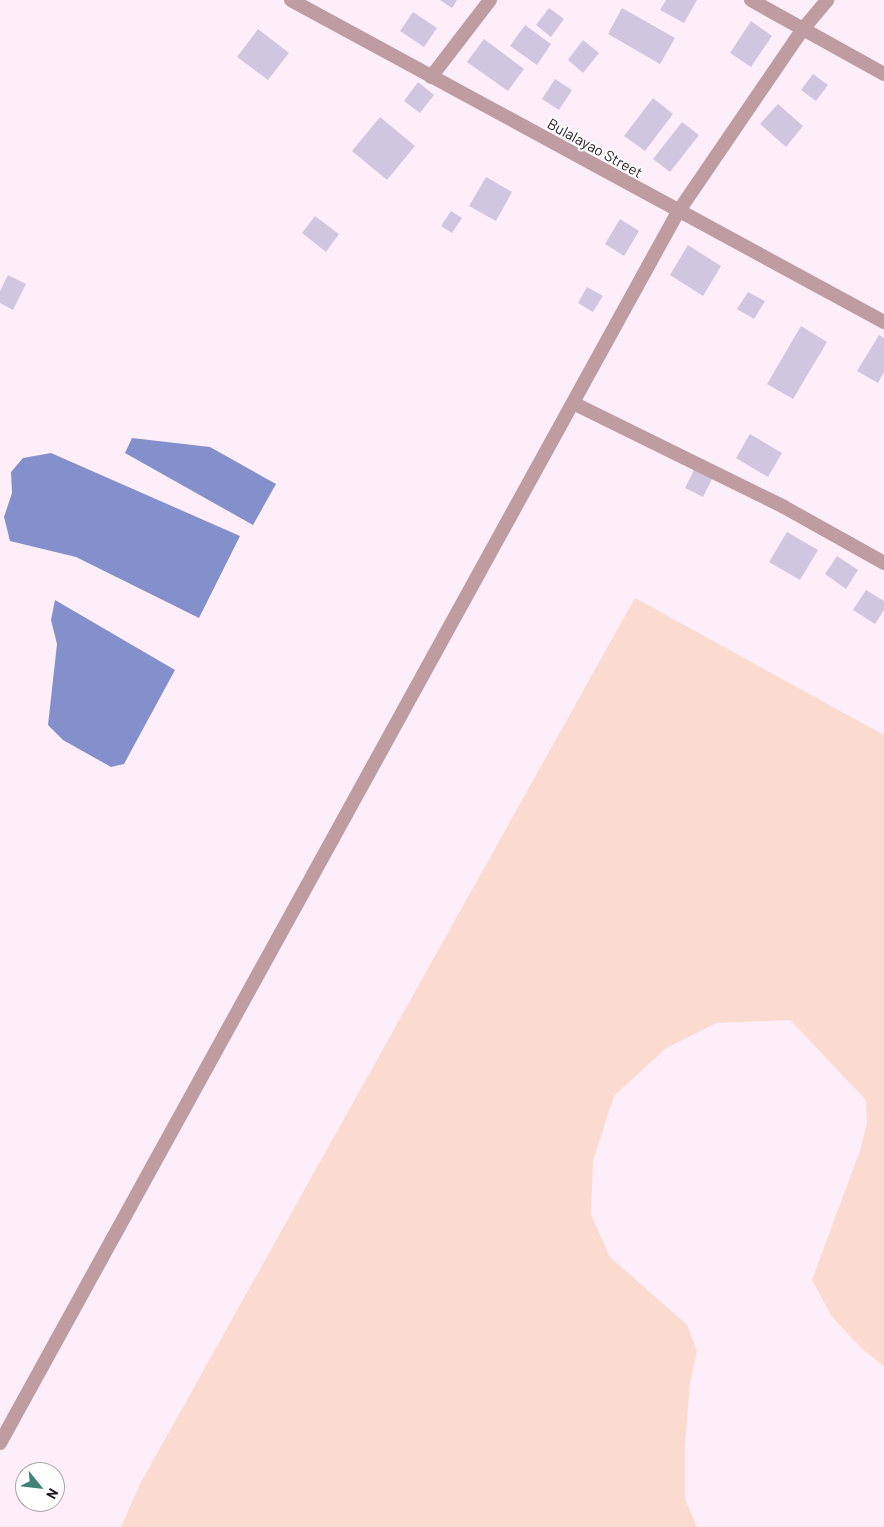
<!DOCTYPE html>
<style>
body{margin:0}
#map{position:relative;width:884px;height:1527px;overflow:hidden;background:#fdeef9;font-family:Barlow,sans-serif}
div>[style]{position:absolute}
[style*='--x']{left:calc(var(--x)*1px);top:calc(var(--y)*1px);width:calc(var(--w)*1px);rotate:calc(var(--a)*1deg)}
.green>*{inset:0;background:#fbdad0}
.water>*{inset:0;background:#8390cc}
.building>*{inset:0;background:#d1c6df}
.minor>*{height:14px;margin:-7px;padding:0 7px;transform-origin:7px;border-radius:7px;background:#be9ca2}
.tertiary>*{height:14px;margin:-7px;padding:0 7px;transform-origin:7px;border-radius:7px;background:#be9ca2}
span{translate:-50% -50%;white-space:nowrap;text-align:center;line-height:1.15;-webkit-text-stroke:4px #fff;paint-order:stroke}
.street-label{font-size:15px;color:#251c23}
.north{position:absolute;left:15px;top:1462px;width:50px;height:50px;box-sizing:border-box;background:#fff;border:1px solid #a8a4a7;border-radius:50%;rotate:119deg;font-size:14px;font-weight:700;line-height:20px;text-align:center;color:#251c23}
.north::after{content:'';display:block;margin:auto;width:18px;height:22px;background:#3f8377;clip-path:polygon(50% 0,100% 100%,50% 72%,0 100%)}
</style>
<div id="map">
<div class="green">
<div style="clip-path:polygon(635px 598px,884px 735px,884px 1366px,863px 1350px,832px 1317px,812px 1280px,860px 1151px,867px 1123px,866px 1100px,790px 1020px,717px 1023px,665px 1049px,614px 1096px,593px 1161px,591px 1215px,610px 1257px,687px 1325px,697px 1351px,690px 1382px,685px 1445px,685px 1499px,697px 1527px,121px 1527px,140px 1484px)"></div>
</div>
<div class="water">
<div style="clip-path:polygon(132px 438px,210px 447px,276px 484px,253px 525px,125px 453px)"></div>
<div style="clip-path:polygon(51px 453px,240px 536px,199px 618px,76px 557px,10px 541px,4px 517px,12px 493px,11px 472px,23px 458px)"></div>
<div style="clip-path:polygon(55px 600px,175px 670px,124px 764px,111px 767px,63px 740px,48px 725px,57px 644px,51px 620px)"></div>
</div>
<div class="building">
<div style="clip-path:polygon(440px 0,457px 0,452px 8px)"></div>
<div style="clip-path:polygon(666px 0,697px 0,684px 23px,660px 10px)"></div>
<div style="clip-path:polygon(549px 8px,564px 19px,551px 37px,536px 25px)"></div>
<div style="clip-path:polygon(622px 8px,675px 38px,660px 64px,608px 34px)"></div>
<div style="clip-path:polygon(413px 12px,437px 28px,424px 47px,400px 31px)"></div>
<div style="clip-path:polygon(751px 21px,772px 36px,751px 67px,730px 53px)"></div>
<div style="clip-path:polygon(525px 25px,551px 44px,537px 65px,510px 46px)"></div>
<div style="clip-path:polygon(258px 29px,289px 53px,268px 80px,237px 57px)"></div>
<div style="clip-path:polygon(484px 39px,524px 69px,508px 91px,467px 62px)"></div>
<div style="clip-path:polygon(583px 40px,599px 53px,583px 73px,568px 60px)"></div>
<div style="clip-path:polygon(813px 74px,828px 85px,816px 101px,801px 90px)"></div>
<div style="clip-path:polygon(555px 79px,572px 90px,559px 110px,542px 99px)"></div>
<div style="clip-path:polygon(418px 82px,434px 95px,420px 113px,404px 101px)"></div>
<div style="clip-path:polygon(653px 98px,673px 114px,645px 151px,624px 136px)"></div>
<div style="clip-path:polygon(778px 104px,803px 126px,786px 147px,760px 124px)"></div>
<div style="clip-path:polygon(380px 117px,415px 146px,387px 180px,352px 151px)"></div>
<div style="clip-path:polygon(682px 122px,699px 135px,670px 172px,653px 159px)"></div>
<div style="clip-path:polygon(486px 177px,512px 192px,496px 221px,469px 206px)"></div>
<div style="clip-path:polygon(451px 211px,462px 218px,452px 233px,441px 226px)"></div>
<div style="clip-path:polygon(315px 216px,339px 234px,326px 252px,302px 233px)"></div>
<div style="clip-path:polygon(620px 219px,639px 231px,624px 256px,605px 244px)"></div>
<div style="clip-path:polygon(688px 245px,721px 266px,703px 296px,670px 275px)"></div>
<div style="clip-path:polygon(8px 275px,26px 284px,13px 310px,0 303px,0 291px)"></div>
<div style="clip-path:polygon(587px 287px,603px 296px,593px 312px,578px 303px)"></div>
<div style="clip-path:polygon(748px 292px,765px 301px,754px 319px,737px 309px)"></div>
<div style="clip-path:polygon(801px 326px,827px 342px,793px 399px,767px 384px)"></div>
<div style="clip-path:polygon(879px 335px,884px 338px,884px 372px,878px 383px,857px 371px)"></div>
<div style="clip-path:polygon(750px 434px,782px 453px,768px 477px,736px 458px)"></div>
<div style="clip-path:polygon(695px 468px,713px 477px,703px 497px,685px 488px)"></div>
<div style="clip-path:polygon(787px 532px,818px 550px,800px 580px,769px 562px)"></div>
<div style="clip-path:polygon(837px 556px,858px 570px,846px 589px,825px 574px)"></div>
<div style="clip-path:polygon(866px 590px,884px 601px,884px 610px,875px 624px,853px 610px)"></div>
</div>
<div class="minor">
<div style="--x:751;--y:0;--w:152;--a:29.1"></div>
<div style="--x:678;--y:212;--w:222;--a:-55.7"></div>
<div style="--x:803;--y:29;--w:38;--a:-50"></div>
<div style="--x:575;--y:404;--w:233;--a:26.2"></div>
<div style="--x:784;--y:507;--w:115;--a:29.2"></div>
</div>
<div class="tertiary">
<div style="--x:291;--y:0;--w:675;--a:28.5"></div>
<div style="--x:431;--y:77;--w:97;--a:-52.5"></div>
<div style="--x:0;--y:1443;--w:1405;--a:-61.16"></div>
</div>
<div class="street-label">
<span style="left:595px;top:148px;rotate:29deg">Bulalayao Street</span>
</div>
<div class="north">N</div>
</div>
